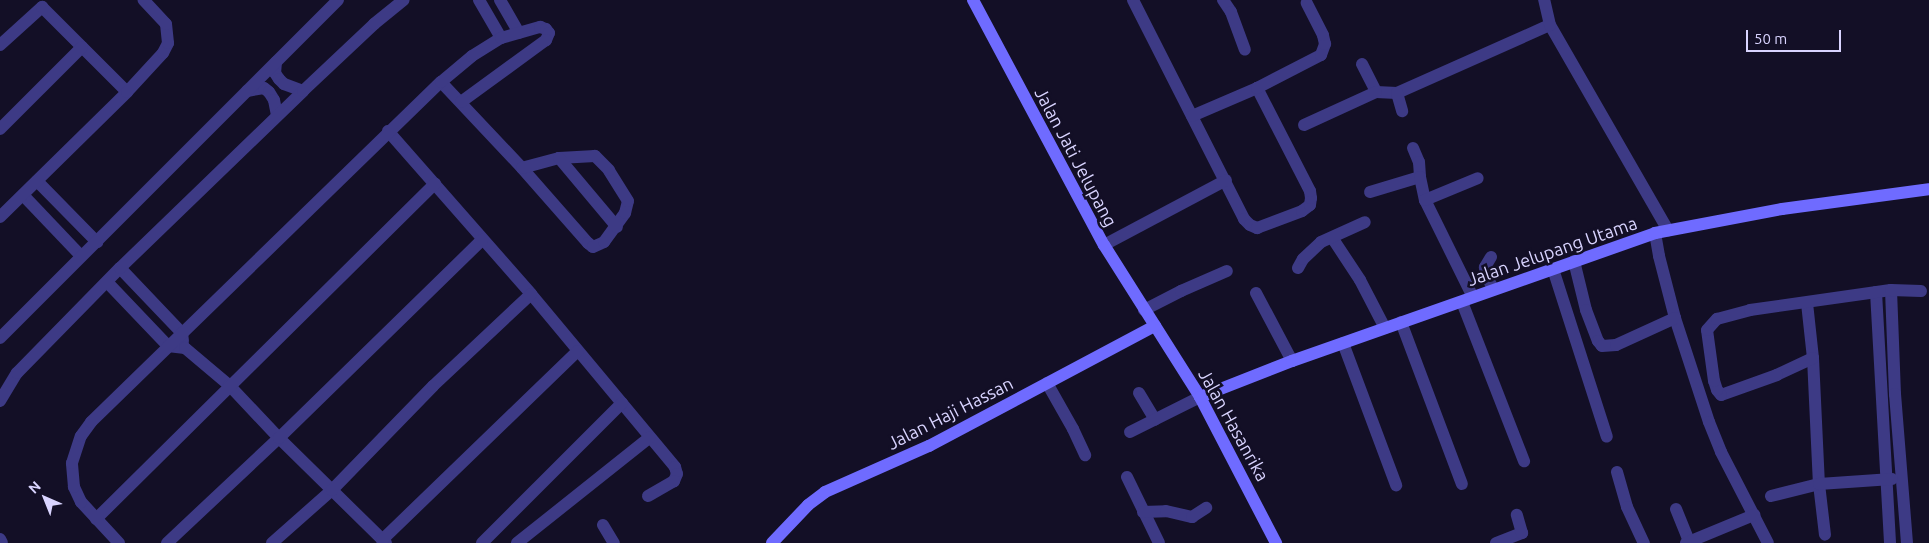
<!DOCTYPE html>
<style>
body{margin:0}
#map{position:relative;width:1929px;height:543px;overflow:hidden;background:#130f26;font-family:Ubuntu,sans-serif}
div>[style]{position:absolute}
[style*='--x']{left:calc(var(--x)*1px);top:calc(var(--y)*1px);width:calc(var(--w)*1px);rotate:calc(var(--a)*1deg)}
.street>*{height:12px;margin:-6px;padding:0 6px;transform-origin:6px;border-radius:6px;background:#3d3a85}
.secondary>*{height:12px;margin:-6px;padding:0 6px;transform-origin:6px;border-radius:6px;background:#6f6bff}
span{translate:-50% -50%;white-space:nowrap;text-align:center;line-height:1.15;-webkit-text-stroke:5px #130f26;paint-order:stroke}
.street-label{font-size:18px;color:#d9d4ff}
.north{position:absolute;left:20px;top:473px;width:50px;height:50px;-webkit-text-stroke:4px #130f26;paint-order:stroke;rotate:316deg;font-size:14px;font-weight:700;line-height:20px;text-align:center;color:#d9d4ff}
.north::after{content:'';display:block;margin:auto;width:18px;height:22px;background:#d9d4ff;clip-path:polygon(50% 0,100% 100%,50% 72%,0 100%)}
.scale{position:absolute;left:1746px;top:30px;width:95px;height:22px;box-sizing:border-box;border:2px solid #d9d4ff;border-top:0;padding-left:6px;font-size:15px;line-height:18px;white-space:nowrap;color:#d9d4ff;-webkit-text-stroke:4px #130f26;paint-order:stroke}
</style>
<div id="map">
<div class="street">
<div style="--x:479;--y:0;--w:44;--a:59.9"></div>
<div style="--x:500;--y:0;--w:38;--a:60"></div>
<div style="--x:1133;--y:0;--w:246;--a:63.1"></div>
<div style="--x:1244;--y:219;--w:8;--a:45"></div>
<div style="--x:1250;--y:225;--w:8;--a:23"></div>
<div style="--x:1257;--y:228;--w:48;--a:-20.7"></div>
<div style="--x:1302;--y:211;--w:10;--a:-37"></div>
<div style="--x:1310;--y:205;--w:7;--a:-82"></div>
<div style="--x:1311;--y:198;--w:7;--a:-98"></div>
<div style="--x:1310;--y:191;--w:116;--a:-117.2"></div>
<div style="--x:1223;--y:0;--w:14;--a:56"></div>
<div style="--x:1231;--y:12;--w:40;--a:69.8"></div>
<div style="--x:1550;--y:25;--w:237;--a:60.1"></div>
<div style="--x:0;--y:45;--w:57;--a:-42.1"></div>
<div style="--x:42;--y:7;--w:120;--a:45"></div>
<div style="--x:276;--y:62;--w:11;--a:95"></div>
<div style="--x:275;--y:73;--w:7;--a:56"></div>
<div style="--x:279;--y:79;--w:7;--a:45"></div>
<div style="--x:284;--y:84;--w:20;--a:20"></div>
<div style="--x:1362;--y:64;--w:31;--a:63"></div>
<div style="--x:1376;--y:92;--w:21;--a:3"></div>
<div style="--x:1397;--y:93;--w:167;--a:-24"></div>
<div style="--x:1550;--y:25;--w:26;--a:-103"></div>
<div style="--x:441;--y:82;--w:118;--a:46.7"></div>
<div style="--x:522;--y:168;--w:100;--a:48.7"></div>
<div style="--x:588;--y:243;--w:6;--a:39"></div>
<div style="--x:593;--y:247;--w:12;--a:-24"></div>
<div style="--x:604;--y:242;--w:36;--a:-54"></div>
<div style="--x:625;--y:213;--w:12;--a:-76"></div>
<div style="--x:628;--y:201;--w:36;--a:-122"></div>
<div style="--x:609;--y:170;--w:20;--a:-135"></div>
<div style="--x:595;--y:156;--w:36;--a:177"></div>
<div style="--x:559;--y:158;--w:38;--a:165"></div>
<div style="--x:247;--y:91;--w:17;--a:-10"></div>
<div style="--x:264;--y:88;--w:6;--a:39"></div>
<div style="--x:269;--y:92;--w:9;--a:58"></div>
<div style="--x:274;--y:100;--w:16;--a:79"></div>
<div style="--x:1397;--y:93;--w:19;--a:74"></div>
<div style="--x:1192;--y:116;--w:71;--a:-23.3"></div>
<div style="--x:1257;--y:88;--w:72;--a:-27.3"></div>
<div style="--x:1321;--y:55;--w:12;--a:-70"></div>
<div style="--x:1325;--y:44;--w:9;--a:-103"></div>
<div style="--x:1323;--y:35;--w:36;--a:-117"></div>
<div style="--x:1304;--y:125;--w:79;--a:-24.6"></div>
<div style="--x:0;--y:129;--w:116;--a:-45"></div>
<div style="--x:388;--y:131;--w:217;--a:48.7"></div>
<div style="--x:531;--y:294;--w:225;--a:50.2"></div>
<div style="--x:675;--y:467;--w:7;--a:74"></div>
<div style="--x:677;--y:474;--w:8;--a:113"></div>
<div style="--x:674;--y:481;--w:30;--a:150"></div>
<div style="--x:1413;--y:148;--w:15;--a:67"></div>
<div style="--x:1419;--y:162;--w:15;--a:86"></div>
<div style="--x:559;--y:158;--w:90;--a:50"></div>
<div style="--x:37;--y:181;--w:86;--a:45.5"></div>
<div style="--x:1370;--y:192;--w:52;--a:-16.7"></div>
<div style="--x:1420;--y:177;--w:24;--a:78"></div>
<div style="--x:1425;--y:200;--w:108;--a:63.7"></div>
<div style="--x:23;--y:195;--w:84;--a:46.4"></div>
<div style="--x:1425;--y:200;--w:57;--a:-22.5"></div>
<div style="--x:0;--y:217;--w:178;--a:-44.5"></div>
<div style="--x:127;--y:92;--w:53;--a:-47.3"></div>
<div style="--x:163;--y:53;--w:11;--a:-63"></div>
<div style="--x:168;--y:43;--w:19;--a:-96"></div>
<div style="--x:166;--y:24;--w:33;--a:-133"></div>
<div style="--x:1655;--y:233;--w:23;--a:80"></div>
<div style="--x:1659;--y:256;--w:64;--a:75.5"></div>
<div style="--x:1675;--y:318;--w:109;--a:71.9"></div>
<div style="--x:1709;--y:422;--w:32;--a:68"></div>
<div style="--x:1721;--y:452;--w:102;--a:62.7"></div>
<div style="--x:1333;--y:239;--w:49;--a:56.6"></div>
<div style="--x:1360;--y:280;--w:54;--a:62.5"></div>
<div style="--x:1104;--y:245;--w:138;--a:-28"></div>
<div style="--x:1491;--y:257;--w:12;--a:121"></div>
<div style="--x:1485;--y:267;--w:7;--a:82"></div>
<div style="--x:1486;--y:274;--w:17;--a:65"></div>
<div style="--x:1574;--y:261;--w:50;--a:76.2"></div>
<div style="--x:1586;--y:310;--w:33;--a:69"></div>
<div style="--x:1598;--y:341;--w:6;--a:51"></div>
<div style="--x:1602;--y:346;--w:14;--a:-4"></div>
<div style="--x:1616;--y:345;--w:65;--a:-24.6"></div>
<div style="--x:120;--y:268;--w:90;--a:46.4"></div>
<div style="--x:182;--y:333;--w:8;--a:83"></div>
<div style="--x:1298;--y:268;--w:10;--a:-61"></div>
<div style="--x:1303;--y:259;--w:25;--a:-43"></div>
<div style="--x:1321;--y:242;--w:48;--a:-24.4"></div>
<div style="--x:1553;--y:269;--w:176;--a:72.2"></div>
<div style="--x:107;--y:282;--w:88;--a:46.4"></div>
<div style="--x:168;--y:346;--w:17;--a:7"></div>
<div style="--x:185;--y:348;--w:57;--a:40.1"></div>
<div style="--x:229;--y:385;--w:73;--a:46.7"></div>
<div style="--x:279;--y:438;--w:150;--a:44.5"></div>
<div style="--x:1891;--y:290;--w:104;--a:87.8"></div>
<div style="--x:1895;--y:394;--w:149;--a:85.4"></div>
<div style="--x:1876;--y:292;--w:251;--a:86.8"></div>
<div style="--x:1256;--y:293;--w:77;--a:62.1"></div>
<div style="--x:1462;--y:302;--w:171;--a:68.7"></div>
<div style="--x:1807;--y:303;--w:55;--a:83.8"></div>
<div style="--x:1813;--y:358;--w:126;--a:87.3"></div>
<div style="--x:1819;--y:484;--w:51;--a:83.3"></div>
<div style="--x:1144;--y:310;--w:42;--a:-27.2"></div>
<div style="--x:1181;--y:291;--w:50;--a:-23.5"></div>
<div style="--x:1401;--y:322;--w:173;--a:69.4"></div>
<div style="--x:0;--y:338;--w:478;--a:-45"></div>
<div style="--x:1343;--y:343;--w:152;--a:69.5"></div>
<div style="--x:1813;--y:358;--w:40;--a:155"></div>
<div style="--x:1777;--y:375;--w:59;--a:160.3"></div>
<div style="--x:1721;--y:395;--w:6;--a:-129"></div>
<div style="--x:1717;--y:390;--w:9;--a:-108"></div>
<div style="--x:1714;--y:381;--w:51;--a:-97.8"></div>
<div style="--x:1707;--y:330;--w:15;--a:-48"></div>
<div style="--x:1717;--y:319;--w:34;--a:-15"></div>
<div style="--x:1750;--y:310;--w:142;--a:-8.1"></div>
<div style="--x:1891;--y:290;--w:30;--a:2"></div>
<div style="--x:1047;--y:383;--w:53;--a:60.5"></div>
<div style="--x:1073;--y:429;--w:29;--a:65"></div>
<div style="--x:1139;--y:393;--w:31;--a:59"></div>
<div style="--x:0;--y:401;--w:33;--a:-59"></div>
<div style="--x:17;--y:373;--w:147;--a:-45.6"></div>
<div style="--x:120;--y:268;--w:255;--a:-44"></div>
<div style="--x:303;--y:91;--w:98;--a:-43.3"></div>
<div style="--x:374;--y:24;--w:38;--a:-39"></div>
<div style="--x:1130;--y:432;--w:78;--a:-26.6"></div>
<div style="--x:1617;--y:472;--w:36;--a:74"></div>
<div style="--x:1627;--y:507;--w:40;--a:65"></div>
<div style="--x:1127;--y:477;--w:73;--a:64.1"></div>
<div style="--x:1771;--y:496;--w:49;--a:-14"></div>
<div style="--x:1819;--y:484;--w:73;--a:-3.9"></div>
<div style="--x:1676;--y:509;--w:37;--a:68"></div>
<div style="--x:1143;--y:512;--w:23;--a:-2"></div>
<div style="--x:1166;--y:511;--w:27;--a:13"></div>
<div style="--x:1192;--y:517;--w:17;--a:-33"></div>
<div style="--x:96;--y:519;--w:477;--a:-44.7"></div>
<div style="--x:603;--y:525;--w:21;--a:59"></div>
<div style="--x:0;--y:539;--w:4;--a:63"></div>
<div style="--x:382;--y:540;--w:272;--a:-44"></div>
<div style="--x:119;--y:543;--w:56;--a:-132.8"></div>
<div style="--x:81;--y:502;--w:17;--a:-115"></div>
<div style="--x:74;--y:487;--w:24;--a:-95"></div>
<div style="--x:72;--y:463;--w:28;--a:-72"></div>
<div style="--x:81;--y:436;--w:17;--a:-54"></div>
<div style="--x:91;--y:422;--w:488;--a:-44.2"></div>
<div style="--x:441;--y:82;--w:40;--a:-40"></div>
<div style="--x:472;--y:56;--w:34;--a:-32"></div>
<div style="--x:501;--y:38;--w:41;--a:-15.8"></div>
<div style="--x:540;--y:27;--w:6;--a:18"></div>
<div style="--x:546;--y:29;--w:5;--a:53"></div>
<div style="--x:549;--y:33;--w:8;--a:113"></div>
<div style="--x:546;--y:40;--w:105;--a:143.9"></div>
<div style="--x:167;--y:543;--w:154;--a:-43.2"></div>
<div style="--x:279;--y:438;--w:284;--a:-44.3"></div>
<div style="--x:272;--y:543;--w:80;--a:-41.5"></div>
<div style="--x:332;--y:490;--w:145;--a:-45.8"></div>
<div style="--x:433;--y:386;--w:134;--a:-43.2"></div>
<div style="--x:482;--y:543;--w:198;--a:-45"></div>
<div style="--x:517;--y:543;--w:169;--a:-38.5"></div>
<div style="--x:1496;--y:543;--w:28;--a:-21"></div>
<div style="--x:1522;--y:533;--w:19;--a:-106"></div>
<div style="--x:1686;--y:543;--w:74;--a:-22.4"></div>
</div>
<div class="secondary">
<div style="--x:973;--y:0;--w:278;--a:61.9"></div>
<div style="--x:1104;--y:245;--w:180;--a:57.7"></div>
<div style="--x:1200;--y:397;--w:165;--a:62.5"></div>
<div style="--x:1200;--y:397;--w:99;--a:-21.4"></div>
<div style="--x:1292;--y:361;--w:385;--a:-19.4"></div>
<div style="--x:1655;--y:233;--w:129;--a:-10.7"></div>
<div style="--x:1782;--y:209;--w:148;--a:-7.7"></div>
<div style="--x:772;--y:543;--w:52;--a:-46.5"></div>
<div style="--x:808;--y:505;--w:21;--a:-37"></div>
<div style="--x:825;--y:492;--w:114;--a:-23.9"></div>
<div style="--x:929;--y:446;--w:256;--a:-28"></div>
</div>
<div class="street-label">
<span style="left:1076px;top:157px;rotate:62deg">Jalan Jati Jelupang</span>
<span style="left:1552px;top:251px;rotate:-19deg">Jalan Jelupang Utama</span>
<span style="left:950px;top:413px;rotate:-27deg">Jalan Haji Hassan</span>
<span style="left:1234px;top:425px;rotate:61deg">Jalan Hasanrika</span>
</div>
<div class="north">N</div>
<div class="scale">50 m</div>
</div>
